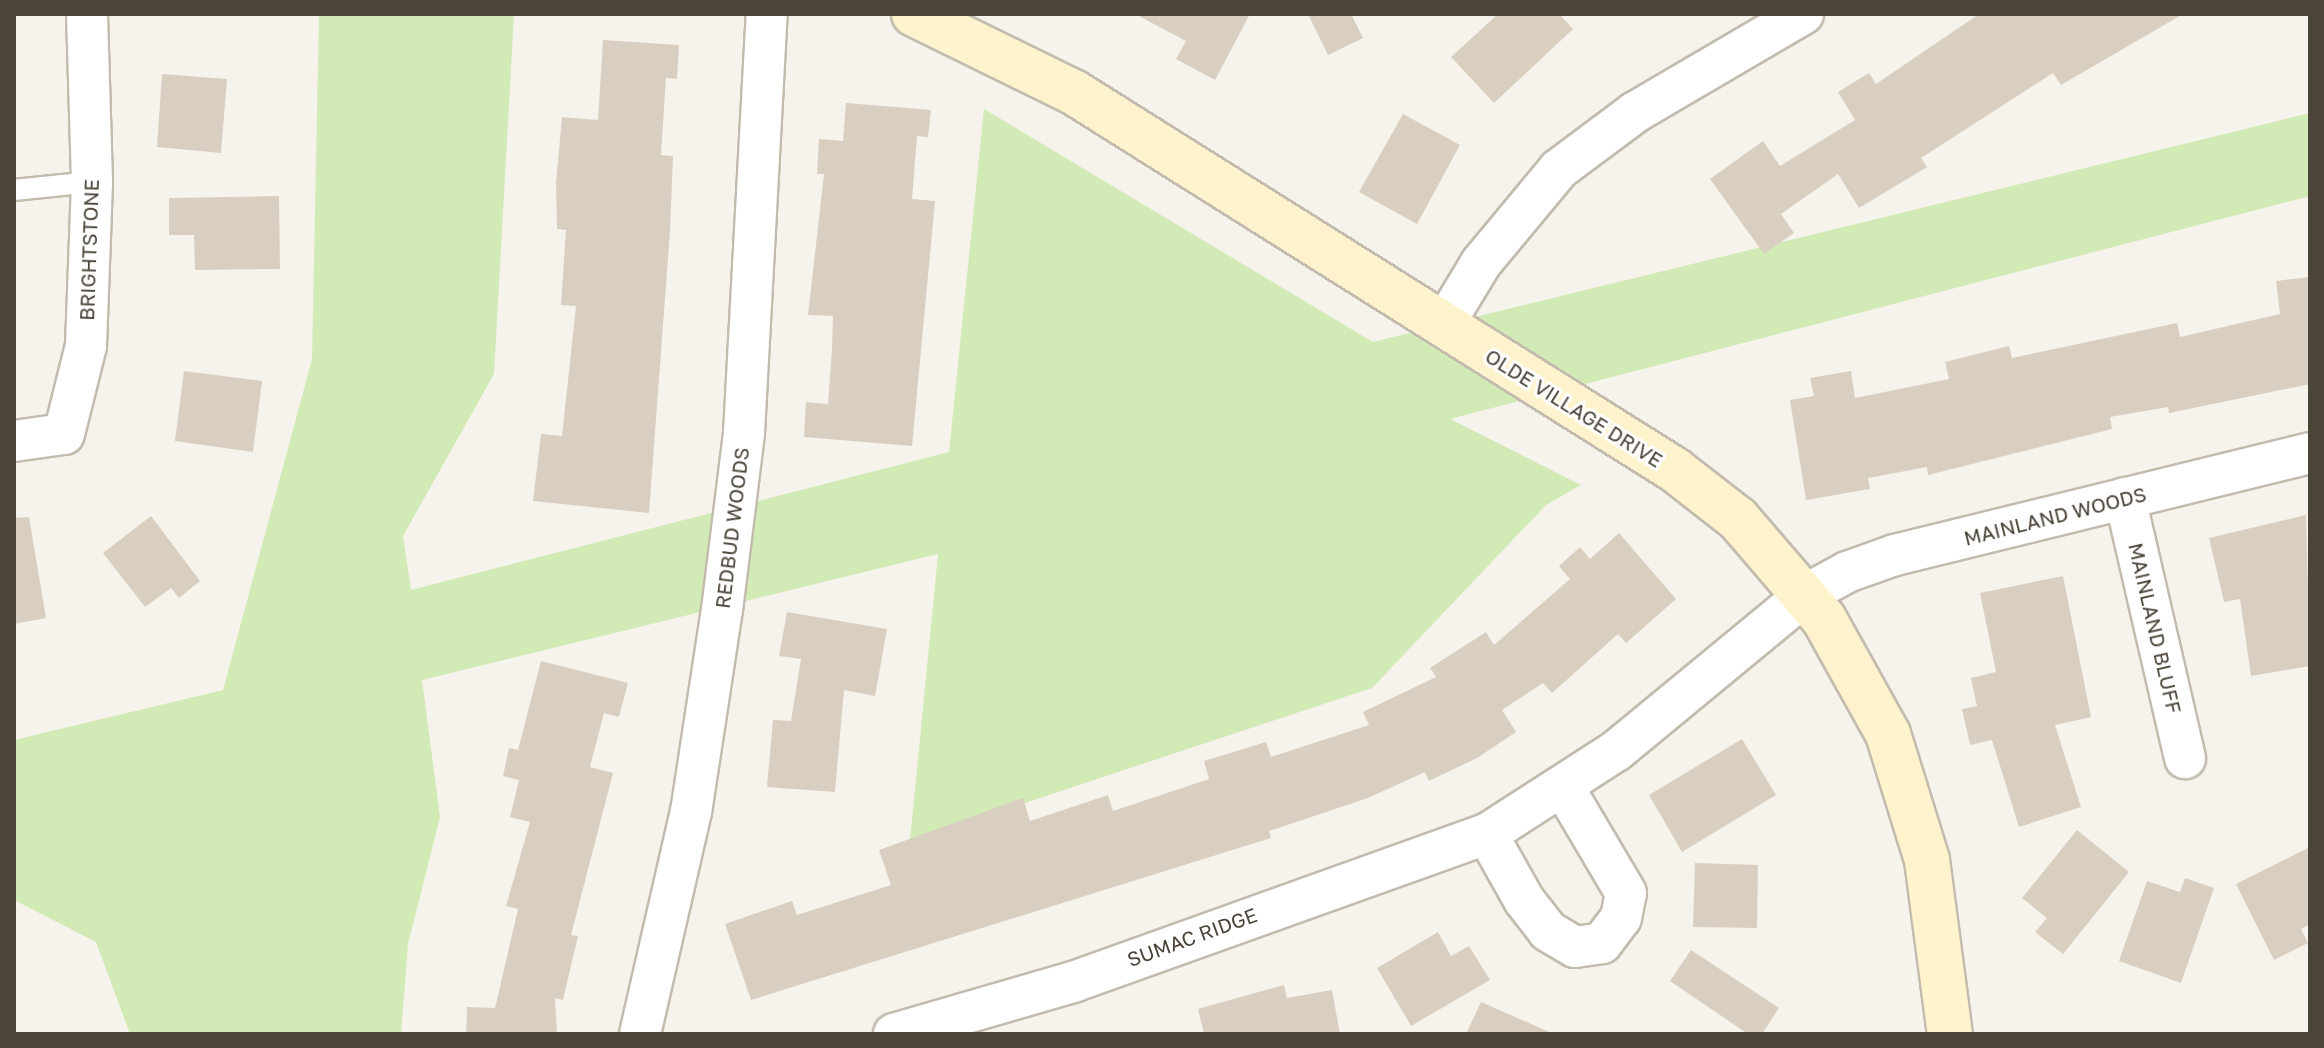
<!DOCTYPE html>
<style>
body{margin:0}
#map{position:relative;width:2324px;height:1048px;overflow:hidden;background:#f6f3ec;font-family:"Golos Text",sans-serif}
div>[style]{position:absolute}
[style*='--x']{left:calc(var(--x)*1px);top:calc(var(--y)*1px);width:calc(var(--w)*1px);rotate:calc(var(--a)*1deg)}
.green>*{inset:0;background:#d2eab5}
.building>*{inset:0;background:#d8cfc1}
.roads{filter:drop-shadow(2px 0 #c2bbae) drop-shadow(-2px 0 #c2bbae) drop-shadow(0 2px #c2bbae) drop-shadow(0 -2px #c2bbae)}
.lane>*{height:20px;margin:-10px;padding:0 10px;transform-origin:10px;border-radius:10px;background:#fff}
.street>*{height:40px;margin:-20px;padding:0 20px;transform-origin:20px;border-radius:20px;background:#fff}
.secondary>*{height:44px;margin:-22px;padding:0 22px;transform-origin:22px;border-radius:22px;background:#fff3cd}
span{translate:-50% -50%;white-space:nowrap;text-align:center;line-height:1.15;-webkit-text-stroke:6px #fff;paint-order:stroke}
.street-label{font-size:20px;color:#4b4439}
.frame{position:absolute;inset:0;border:16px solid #4b4439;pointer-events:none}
</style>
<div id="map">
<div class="green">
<div style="clip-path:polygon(319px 14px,514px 14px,494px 374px,403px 536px,411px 590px,949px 452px,984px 109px,1373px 342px,2310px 113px,2310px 196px,1450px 419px,1581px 485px,1546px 505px,1372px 688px,910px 841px,938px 554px,422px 680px,440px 817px,408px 944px,401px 1034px,130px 1034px,96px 942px,14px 900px,14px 740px,223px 690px,312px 359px)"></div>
</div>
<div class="building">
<div style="clip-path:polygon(1135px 14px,1250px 14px,1215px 80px,1176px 59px,1186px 41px)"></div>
<div style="clip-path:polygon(1308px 14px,1351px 14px,1363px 38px,1328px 55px)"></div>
<div style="clip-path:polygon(1498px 14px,1559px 14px,1573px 29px,1494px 103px,1451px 57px)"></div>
<div style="clip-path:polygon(1979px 14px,2183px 14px,2061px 85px,2053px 73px,1921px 158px,1927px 167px,1859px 208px,1838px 174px,1781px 214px,1794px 233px,1764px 254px,1710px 179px,1763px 141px,1780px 166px,1855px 120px,1838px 92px,1869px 73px,1876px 84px)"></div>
<div style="clip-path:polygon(603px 40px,679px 45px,677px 79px,666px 78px,661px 155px,673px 156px,670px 231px,649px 513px,533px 501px,541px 434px,562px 436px,576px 306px,561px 305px,566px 230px,557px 229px,556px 183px,562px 117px,598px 120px)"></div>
<div style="clip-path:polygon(162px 74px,227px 79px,221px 153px,157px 147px)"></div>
<div style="clip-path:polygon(846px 103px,931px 110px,928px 137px,917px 136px,912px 199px,935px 201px,912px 446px,804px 437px,806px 402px,828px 404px,832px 349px,833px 316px,808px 315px,824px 174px,817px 174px,819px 139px,843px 141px)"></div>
<div style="clip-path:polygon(1403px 114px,1460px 145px,1417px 224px,1359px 192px)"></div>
<div style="clip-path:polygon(279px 196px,280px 269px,195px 270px,194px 235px,169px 235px,169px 198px)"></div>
<div style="clip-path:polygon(2310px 277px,2310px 384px,2169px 413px,2168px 407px,2110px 417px,2112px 429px,1928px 475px,1927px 467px,1868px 478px,1870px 489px,1806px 500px,1790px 400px,1814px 396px,1810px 378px,1851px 371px,1855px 398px,1949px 379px,1945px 362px,2009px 346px,2012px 358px,2177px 323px,2180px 337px,2280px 314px,2276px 281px)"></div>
<div style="clip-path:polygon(184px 371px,262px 381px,253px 452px,175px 441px)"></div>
<div style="clip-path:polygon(2306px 515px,2310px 666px,2251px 676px,2240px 599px,2224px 602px,2209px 538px)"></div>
<div style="clip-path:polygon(151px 516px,200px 581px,179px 598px,171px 588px,145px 607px,103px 553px)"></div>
<div style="clip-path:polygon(29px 517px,46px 618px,14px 624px,14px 518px)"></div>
<div style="clip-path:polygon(1619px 533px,1676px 599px,1626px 643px,1618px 634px,1552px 693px,1543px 683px,1502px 710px,1516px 732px,1477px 758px,1429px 781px,1425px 772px,1368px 798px,1269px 831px,1271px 838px,751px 1000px,725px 924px,792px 901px,797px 915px,891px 885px,879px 850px,1023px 798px,1030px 821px,1108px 795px,1113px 811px,1209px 779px,1204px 761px,1266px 742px,1271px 757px,1369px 725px,1363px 712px,1436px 677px,1430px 668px,1486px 632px,1494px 645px,1570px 579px,1559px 566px,1580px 547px,1590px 559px)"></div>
<div style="clip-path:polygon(2063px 576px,2091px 717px,2055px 725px,2081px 807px,2019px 827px,1992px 740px,1970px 745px,1962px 709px,1977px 706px,1971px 678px,1996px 672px,1980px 593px)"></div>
<div style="clip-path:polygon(787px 612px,887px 629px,875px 696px,844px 690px,835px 792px,767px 787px,773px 720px,791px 721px,801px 659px,779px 656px)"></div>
<div style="clip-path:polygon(541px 661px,628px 683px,619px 717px,604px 713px,590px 767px,613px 773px,571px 935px,578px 936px,563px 1000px,555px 998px,557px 1034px,466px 1034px,467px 1007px,495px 1008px,518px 909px,506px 906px,530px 822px,510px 817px,519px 780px,503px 776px,509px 748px,518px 750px)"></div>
<div style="clip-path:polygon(1742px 739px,1776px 795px,1682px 852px,1649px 795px)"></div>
<div style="clip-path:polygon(2077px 830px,2129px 872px,2063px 954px,2035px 932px,2047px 918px,2022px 898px)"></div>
<div style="clip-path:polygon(2310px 847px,2310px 924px,2301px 929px,2308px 943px,2274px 960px,2236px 884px)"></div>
<div style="clip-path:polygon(1695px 863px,1758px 865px,1757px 928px,1693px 927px)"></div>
<div style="clip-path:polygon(2185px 878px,2214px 888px,2181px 983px,2119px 961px,2147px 881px,2180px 892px)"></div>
<div style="clip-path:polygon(1438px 932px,1451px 956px,1469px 946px,1490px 980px,1411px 1026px,1377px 968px)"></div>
<div style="clip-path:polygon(1691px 950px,1779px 1008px,1762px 1034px,1748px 1034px,1670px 981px)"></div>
<div style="clip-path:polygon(1284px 985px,1287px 998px,1332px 990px,1340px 1034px,1204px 1034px,1198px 1009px)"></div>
<div style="clip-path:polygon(1481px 1002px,1554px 1034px,1466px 1034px)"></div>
</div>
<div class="roads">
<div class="lane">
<div style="--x:14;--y:190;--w:78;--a:-5.9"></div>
</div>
<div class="street">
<div style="--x:1443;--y:326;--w:74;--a:-58.9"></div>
<div style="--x:1481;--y:263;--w:122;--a:-50.3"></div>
<div style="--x:1559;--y:169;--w:94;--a:-36.7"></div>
<div style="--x:1634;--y:113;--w:196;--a:-30.4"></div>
<div style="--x:14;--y:441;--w:50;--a:-8"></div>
<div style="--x:64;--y:434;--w:91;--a:-76"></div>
<div style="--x:86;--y:346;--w:164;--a:-87.9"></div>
<div style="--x:92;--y:182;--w:168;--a:-91.7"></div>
<div style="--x:2125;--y:498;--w:267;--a:77"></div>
<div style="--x:1487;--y:834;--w:76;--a:60.7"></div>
<div style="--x:1524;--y:900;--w:39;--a:52"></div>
<div style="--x:1548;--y:931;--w:31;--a:31"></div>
<div style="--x:1575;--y:947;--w:27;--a:-8"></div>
<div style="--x:1602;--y:943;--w:31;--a:-53"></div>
<div style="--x:1621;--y:918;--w:25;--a:-79"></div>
<div style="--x:1626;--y:893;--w:122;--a:-120.6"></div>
<div style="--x:640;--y:1034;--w:228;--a:-77.1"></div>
<div style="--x:691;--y:812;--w:204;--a:-81.3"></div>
<div style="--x:722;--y:610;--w:178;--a:-82.9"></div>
<div style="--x:744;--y:433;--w:420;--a:-86.9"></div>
<div style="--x:894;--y:1034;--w:186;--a:-16.2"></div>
<div style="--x:1073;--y:982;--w:440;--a:-19.7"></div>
<div style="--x:1487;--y:834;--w:153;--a:-32.8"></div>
<div style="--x:1616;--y:751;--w:245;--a:-39.5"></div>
<div style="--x:1805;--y:595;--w:48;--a:-28.7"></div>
<div style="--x:1847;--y:572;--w:51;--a:-19.5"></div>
<div style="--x:1895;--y:555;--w:427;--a:-13.8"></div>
</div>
<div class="secondary">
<div style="--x:914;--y:14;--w:179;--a:26.1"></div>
<div style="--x:1075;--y:93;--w:709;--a:32.14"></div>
<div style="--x:1675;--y:470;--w:80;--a:37.9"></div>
<div style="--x:1738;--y:519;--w:132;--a:49.3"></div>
<div style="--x:1824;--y:619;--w:132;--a:60.9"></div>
<div style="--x:1888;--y:734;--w:132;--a:72.8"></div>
<div style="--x:1927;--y:860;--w:176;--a:82.5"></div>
</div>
</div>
<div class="street-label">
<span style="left:89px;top:250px;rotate:-88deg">BRIGHTSTONE</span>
<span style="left:1574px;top:408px;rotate:32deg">OLDE VILLAGE DRIVE</span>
<span style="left:2055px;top:516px;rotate:-14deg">MAINLAND WOODS</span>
<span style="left:732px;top:528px;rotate:-83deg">REDBUD WOODS</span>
<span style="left:2155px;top:628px;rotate:77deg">MAINLAND BLUFF</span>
<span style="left:1192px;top:937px;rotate:-20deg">SUMAC RIDGE</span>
</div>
<div class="frame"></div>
</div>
